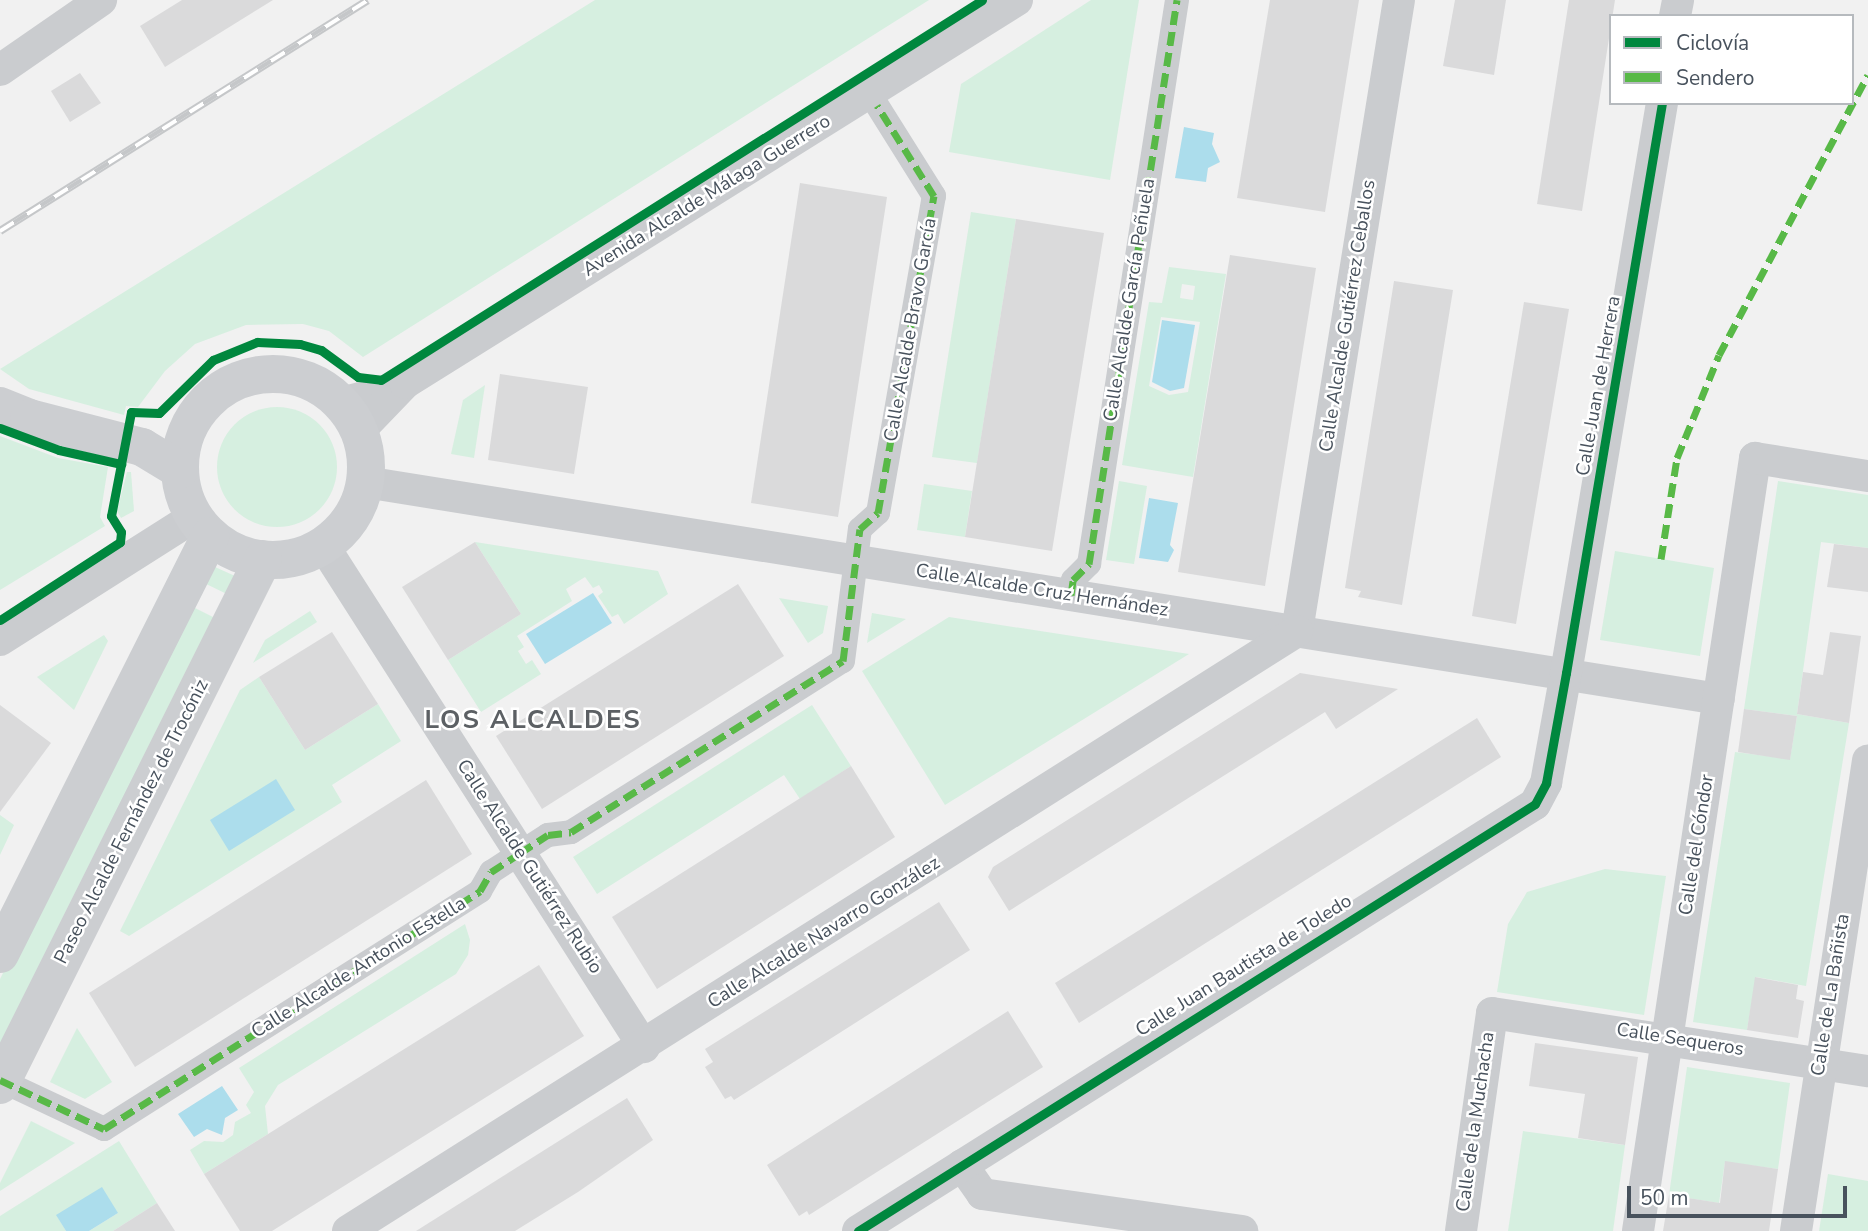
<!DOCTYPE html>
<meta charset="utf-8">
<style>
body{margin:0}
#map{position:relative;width:1868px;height:1231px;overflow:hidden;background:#f1f1f1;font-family:"Nunito Sans",sans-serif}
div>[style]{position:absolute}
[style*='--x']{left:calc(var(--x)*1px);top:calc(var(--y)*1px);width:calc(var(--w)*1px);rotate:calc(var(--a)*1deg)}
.green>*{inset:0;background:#d6efe0}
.round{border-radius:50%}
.water>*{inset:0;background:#acddec}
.building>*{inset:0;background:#dadadb}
.pedestrian>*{height:24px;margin:-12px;padding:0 12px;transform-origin:12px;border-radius:12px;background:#cacccf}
.minor>*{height:32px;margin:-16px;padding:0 16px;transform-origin:16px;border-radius:16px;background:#cacccf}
.secondary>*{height:38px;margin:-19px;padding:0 19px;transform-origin:19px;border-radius:19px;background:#ccced1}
.secondary>.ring{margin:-19px;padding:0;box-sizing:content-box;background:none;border:38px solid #ccced1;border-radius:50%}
.rail>*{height:8px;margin-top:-4px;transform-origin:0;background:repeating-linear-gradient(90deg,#fff 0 16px,#c5c7c9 0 32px);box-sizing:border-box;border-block:2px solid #c5c7c9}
.quiet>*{height:7px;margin-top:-3.5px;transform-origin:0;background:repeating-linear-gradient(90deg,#58b947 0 14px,transparent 0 21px)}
.cycleway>*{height:9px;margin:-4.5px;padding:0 4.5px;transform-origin:4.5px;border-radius:4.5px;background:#00873e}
span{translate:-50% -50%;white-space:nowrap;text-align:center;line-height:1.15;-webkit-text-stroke:5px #fff;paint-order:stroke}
.street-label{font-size:19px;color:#48525d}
.district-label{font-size:26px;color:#5c6064;font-weight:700;letter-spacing:2px}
.legend{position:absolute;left:1609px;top:14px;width:245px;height:91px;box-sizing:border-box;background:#fff;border:2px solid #b6babe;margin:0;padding:9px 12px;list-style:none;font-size:21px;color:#48525d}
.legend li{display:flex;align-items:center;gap:14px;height:35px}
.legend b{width:35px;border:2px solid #b6babe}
.scale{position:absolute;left:1627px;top:1186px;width:220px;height:32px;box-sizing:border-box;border:4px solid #48525d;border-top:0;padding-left:9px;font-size:21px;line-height:24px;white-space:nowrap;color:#48525d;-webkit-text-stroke:5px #fff;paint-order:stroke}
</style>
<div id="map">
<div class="green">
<div style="clip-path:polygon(595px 0,929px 0,363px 357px,329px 331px,303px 324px,246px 325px,195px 344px,165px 371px,138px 407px,126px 406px,124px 415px,29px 389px,0 369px)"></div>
<div style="clip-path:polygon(1091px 0,1139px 0,1110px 180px,949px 152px,961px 84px)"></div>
<div style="clip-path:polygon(971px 212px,1016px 219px,977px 463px,932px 457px)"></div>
<div style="clip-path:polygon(evenodd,1169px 267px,1226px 274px,1193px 477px,1122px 465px,1149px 302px,1162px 303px,1169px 267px,1182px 284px,1195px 286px,1193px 300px,1180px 298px,1182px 284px,1169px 267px,1161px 317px,1200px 322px,1188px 392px,1169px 395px,1149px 386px,1161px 317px)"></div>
<div style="clip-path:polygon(485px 385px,474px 458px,451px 454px,463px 400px)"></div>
<div class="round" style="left:217px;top:407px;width:120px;height:120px"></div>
<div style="clip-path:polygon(0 436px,58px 458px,108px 467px,100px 517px,105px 526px,0 590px)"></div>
<div style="clip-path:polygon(127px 472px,131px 472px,134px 511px,121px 518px,117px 511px)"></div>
<div style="clip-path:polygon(1119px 481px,1147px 486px,1134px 564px,1106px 560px)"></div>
<div style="clip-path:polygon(1778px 481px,1868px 495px,1868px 548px,1821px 542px,1797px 714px,1849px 723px,1806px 986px,1756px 977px,1747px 1030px,1693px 1022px,1735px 752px,1790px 759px,1797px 716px,1744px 709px)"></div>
<div style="clip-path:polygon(924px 484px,972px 491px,965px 537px,917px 530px)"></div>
<div style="clip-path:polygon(475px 542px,658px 571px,668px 594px,624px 624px,618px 614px,612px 617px,598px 596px,603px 592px,599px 585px,593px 588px,585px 577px,566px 589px,572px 601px,517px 636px,524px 647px,518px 651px,526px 664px,532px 660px,541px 674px,481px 712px,448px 660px,521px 614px)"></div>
<div style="clip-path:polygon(1615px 551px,1714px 568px,1700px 656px,1600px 640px)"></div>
<div style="clip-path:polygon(215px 567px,235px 576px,233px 597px,200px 581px)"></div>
<div style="clip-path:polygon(779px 598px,828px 606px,823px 633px,808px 643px)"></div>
<div style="clip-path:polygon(187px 604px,221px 621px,0 1060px,0 979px)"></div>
<div style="clip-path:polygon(310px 611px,317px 622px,253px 663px,265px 640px)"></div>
<div style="clip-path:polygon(872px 613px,906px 619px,867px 643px)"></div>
<div style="clip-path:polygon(949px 617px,1189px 654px,945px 805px,862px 671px)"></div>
<div style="clip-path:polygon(104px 635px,108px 641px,74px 710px,37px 677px)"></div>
<div style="clip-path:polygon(259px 677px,305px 750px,378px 704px,401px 741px,332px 785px,342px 802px,129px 936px,120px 931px,240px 690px)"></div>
<div style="clip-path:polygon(812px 705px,851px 766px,800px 799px,784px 775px,597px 894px,573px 857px)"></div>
<div style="clip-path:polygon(0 815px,14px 825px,0 855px)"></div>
<div style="clip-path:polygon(1605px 869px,1666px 876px,1644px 1015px,1497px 992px,1508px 924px,1527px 892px)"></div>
<div style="clip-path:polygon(465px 924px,470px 940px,468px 955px,456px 974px,278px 1085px,265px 1106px,268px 1134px,204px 1174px,190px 1150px,204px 1141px,223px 1142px,233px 1135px,235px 1122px,251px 1113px,246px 1105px,254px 1092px,239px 1068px)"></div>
<div style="clip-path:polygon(77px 1028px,112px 1082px,85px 1099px,50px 1082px)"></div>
<div style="clip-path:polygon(1687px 1067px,1790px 1083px,1778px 1169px,1725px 1162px,1719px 1203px,1669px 1195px)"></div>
<div style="clip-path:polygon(31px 1121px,75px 1143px,0 1191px,0 1183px)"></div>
<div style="clip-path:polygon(1523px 1131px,1625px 1145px,1613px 1231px,1508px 1231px)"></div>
<div style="clip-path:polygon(119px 1141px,157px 1203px,113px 1231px,89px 1231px,118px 1213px,57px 1216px,66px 1231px,0 1231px,0 1216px)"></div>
<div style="clip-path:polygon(1828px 1174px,1868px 1181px,1868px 1231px,1819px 1231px)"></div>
</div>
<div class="water">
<div style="clip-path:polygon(1184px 127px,1214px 133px,1212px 144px,1220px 162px,1208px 168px,1206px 182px,1175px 178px)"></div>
<div style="clip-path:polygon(1162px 320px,1195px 325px,1184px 388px,1170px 391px,1152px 382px)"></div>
<div style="clip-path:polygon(1149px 498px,1178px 503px,1170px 545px,1174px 550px,1168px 562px,1139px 558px)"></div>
<div style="clip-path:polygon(593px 593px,612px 623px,545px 664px,526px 634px)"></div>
<div style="clip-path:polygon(276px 779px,295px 810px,229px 851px,210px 820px)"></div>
<div style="clip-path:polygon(222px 1086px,238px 1110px,225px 1118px,222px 1135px,207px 1129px,194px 1137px,178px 1114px)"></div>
<div style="clip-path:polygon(102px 1187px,118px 1213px,89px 1231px,66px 1231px,56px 1215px)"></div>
</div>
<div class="building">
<div style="clip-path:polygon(182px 0,273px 0,165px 67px,140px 26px)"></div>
<div style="clip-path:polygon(1270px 0,1359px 0,1325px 212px,1237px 198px)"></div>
<div style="clip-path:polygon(1455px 0,1506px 0,1494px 75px,1443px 66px)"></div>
<div style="clip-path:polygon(1569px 0,1615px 0,1582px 211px,1537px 204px)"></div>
<div style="clip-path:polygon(80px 73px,101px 103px,70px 122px,51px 91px)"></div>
<div style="clip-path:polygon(800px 183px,887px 197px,838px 517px,751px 503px)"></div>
<div style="clip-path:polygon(1016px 219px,1104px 233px,1052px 551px,965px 537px)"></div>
<div style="clip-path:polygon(1230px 255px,1316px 268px,1265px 586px,1178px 572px)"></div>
<div style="clip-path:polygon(1394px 281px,1453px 290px,1402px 605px,1358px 597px,1361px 591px,1345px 588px)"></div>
<div style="clip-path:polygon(1524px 302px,1569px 309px,1516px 624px,1472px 616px)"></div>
<div style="clip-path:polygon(500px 374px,588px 387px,574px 474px,488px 460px)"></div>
<div style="clip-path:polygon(475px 542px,521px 614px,448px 660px,402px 587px)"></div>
<div style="clip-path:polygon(1834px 544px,1868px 548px,1868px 592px,1827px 587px)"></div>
<div style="clip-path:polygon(738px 584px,784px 656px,542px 809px,496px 736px)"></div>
<div style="clip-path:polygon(332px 632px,378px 704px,305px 750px,259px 677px)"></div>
<div style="clip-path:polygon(1830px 632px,1861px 636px,1849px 723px,1797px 714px,1803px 672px,1823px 675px)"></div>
<div style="clip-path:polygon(1300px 673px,1398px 689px,1336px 729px,1325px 712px,1009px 911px,988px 877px,993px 867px)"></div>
<div style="clip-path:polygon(0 705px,51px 743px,0 812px)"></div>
<div style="clip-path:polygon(1744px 709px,1797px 716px,1790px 760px,1738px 752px)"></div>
<div style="clip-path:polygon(1477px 718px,1501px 757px,1079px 1023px,1055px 983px)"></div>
<div style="clip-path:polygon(851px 766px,895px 837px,657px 989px,612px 917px)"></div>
<div style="clip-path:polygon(426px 780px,472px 854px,135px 1067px,89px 993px)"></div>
<div style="clip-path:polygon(939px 902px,970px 950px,734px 1100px,731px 1096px,725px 1099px,705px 1067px,713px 1062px,705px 1049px)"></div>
<div style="clip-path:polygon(539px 965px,584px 1036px,272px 1231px,240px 1231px,204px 1174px)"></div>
<div style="clip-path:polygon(1755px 977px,1798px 985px,1796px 999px,1804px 1001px,1798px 1038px,1747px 1030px)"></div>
<div style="clip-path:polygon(1008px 1011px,1043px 1067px,809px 1215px,807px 1211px,799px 1216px,767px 1165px)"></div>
<div style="clip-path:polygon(1535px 1043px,1638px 1057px,1625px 1145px,1578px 1138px,1585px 1094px,1529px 1086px)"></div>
<div style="clip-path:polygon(627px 1098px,653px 1140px,578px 1192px,515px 1231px,416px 1231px)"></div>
<div style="clip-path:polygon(1725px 1161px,1778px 1169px,1769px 1231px,1663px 1231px,1669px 1195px,1720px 1203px)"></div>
<div style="clip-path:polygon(157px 1203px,175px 1231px,113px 1231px)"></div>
</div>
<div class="pedestrian">
<div style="--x:1071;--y:595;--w:15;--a:-82"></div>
<div style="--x:1073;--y:580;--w:23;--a:-45"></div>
<div style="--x:1089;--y:564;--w:571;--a:-81.13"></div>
<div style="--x:0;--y:1080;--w:115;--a:25.2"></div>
<div style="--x:104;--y:1129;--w:445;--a:-32.3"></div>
<div style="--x:480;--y:891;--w:22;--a:-60"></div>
<div style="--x:491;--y:872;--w:35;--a:-33"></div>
<div style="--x:520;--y:853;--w:33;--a:-33"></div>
<div style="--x:548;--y:835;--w:23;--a:-7"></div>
<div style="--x:571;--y:832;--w:321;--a:-32.2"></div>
<div style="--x:843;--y:661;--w:133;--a:-82.7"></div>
<div style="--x:860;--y:529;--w:24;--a:-42"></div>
<div style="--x:878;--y:513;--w:322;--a:-80"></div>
<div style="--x:934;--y:196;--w:107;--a:-122.1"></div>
</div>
<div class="minor">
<div style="--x:1675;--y:16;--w:16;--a:-79"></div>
<div style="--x:0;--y:70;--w:123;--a:-34.7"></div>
<div style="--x:341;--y:403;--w:56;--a:-14.5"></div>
<div style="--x:359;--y:431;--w:66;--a:-46.2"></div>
<div style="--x:405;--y:383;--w:722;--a:-32.04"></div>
<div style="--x:365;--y:482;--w:1371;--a:9.11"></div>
<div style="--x:323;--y:545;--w:596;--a:57.4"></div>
<div style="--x:1297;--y:631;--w:639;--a:-80.82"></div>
<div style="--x:0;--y:640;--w:230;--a:-32.4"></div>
<div style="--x:962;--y:1165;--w:35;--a:55"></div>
<div style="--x:982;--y:1194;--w:263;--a:8.1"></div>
<div style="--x:348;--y:1231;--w:1123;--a:-32.3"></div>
<div style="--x:858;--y:1231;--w:800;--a:-32.24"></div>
<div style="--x:1535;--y:804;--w:24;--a:-62"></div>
<div style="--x:1546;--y:783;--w:112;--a:-79.7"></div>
<div style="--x:1566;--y:673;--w:578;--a:-80.44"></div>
<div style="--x:1461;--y:1231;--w:220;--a:-81.9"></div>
<div style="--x:1492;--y:1013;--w:380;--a:8.8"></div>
<div style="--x:1638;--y:1231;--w:782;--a:-81.39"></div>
<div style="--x:1755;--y:458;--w:114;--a:9.1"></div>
<div style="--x:1796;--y:1231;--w:476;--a:-81.3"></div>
</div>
<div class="secondary">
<div class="ring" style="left:180px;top:374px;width:148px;height:148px"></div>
<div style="--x:0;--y:406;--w:31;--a:22"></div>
<div style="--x:29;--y:418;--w:117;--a:14.4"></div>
<div style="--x:142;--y:447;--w:44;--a:31.2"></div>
<div style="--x:0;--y:954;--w:468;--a:-63.3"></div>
<div style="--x:0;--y:1085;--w:588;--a:-63.43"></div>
</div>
<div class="rail">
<div style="--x:0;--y:231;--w:434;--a:-32.1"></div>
</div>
<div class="quiet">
<div style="--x:1661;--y:559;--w:102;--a:-81"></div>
<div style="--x:1677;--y:458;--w:111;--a:-67.8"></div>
<div style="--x:1719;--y:355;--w:317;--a:-62"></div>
<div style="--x:1071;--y:595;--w:15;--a:-82"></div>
<div style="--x:1073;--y:580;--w:23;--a:-45"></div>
<div style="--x:1089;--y:564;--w:571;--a:-81.13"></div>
<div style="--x:0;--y:1080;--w:115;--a:25.2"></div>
<div style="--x:104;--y:1129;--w:445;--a:-32.3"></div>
<div style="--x:480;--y:891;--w:22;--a:-60"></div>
<div style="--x:491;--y:872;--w:35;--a:-33"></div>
<div style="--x:520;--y:853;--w:33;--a:-33"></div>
<div style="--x:548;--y:835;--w:23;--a:-7"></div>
<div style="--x:571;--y:832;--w:321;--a:-32.2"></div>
<div style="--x:843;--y:661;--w:133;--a:-82.7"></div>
<div style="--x:860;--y:529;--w:24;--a:-42"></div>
<div style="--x:878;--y:513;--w:322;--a:-80"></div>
<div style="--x:934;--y:196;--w:107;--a:-122.1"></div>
</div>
<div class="cycleway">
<div style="--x:0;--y:428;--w:63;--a:20.4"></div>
<div style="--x:59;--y:450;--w:64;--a:12.7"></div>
<div style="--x:0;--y:620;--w:143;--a:-33"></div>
<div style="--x:120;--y:542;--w:10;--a:-84"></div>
<div style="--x:121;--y:532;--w:19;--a:-122"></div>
<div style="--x:111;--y:516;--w:106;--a:-79.1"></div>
<div style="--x:131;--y:412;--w:28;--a:2"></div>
<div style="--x:159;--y:413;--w:76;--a:-44.5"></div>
<div style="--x:213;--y:360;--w:48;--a:-22.2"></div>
<div style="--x:257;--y:342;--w:43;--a:2.7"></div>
<div style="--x:300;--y:344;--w:22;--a:16"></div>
<div style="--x:321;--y:350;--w:46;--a:36.1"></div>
<div style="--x:358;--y:377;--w:23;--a:7"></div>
<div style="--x:381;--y:380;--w:711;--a:-32.3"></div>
<div style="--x:858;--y:1231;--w:800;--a:-32.24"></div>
<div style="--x:1535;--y:804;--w:24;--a:-62"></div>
<div style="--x:1546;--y:783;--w:112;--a:-79.7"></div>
<div style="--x:1566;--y:673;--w:578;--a:-80.44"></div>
</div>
<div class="street-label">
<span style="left:707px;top:196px;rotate:-32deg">Avenida Alcalde Málaga Guerrero</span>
<span style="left:1130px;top:300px;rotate:-81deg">Calle Alcalde García Peñuela</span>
<span style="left:1348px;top:316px;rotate:-81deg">Calle Alcalde Gutiérrez Ceballos</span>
<span style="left:911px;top:330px;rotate:-80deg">Calle Alcalde Bravo García</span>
<span style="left:1599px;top:386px;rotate:-80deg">Calle Juan de Herrera</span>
<span style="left:1042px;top:591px;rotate:9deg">Calle Alcalde Cruz Hernández</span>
<span style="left:132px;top:822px;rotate:-63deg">Paseo Alcalde Fernández de Trocóniz</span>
<span style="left:1697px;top:845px;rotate:-81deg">Calle del Cóndor</span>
<span style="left:529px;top:867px;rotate:57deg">Calle Alcalde Gutiérrez Rubio</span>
<span style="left:824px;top:933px;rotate:-32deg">Calle Alcalde Navarro González</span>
<span style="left:1244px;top:966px;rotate:-32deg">Calle Juan Bautista de Toledo</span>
<span style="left:359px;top:968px;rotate:-32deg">Calle Alcalde Antonio Estella</span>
<span style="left:1831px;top:995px;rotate:-81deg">Calle de La Bañista</span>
<span style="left:1680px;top:1040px;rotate:9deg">Calle Sequeros</span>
<span style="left:1476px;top:1122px;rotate:-82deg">Calle de la Muchacha</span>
</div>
<div class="district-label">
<span style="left:533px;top:720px">LOS ALCALDES</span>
</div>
<ul class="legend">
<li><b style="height:9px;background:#00873e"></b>Ciclovía</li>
<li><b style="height:9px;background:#58b947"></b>Sendero</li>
</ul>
<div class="scale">50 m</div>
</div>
